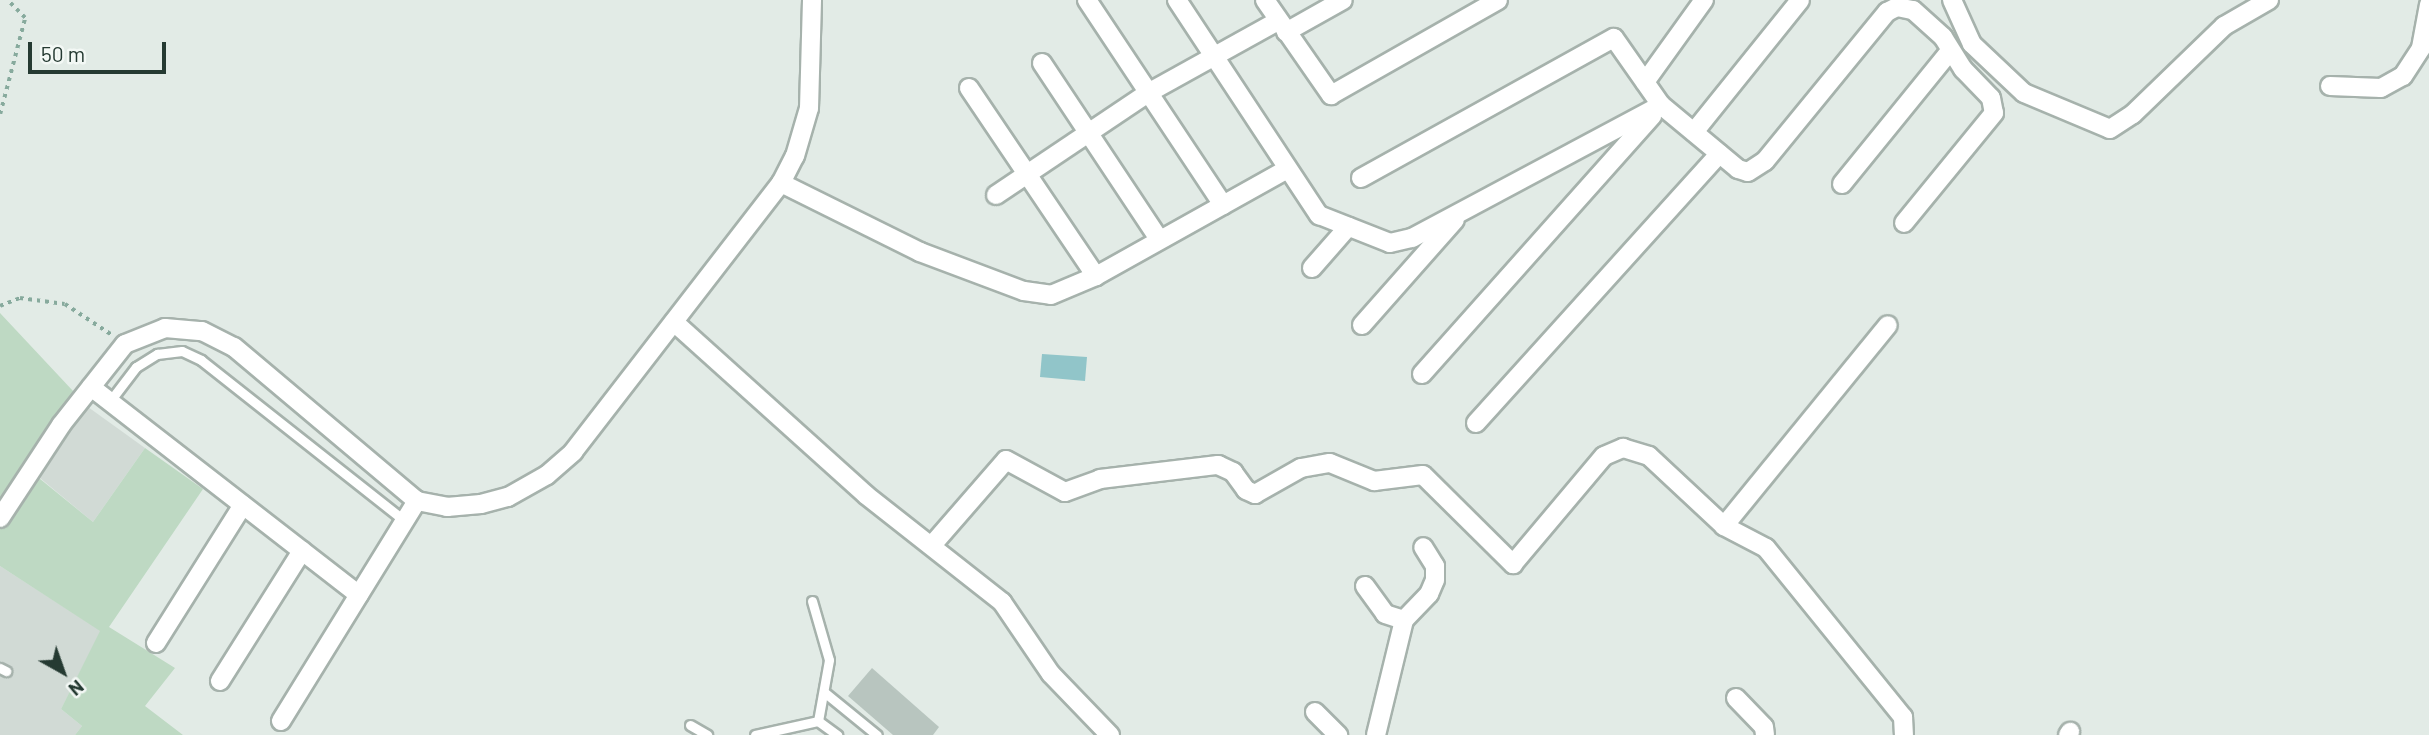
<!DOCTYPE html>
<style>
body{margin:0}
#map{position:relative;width:2429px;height:735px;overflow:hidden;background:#e2ebe6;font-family:Barlow,sans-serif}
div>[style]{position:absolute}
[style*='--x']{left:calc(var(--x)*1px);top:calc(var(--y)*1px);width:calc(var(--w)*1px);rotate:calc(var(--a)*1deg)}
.built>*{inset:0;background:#d1dad5}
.green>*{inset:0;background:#bed9c3}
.water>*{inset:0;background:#91c5c9}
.building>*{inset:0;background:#b8c5bf}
.path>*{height:3.5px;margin-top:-1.75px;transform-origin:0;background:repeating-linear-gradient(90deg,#87aa9d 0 3.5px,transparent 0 8.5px)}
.roads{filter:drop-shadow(2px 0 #a6b2ac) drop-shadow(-2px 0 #a6b2ac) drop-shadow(0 2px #a6b2ac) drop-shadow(0 -2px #a6b2ac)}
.lane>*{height:9px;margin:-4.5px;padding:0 4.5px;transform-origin:4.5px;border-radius:4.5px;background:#fff}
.street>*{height:18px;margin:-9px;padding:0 9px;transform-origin:9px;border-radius:9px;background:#fff}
span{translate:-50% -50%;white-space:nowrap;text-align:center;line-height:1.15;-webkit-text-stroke:7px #f3f8f5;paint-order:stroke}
.north{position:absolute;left:28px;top:637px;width:70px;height:70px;-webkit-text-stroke:5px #f3f8f5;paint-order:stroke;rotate:140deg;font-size:19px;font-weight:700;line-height:28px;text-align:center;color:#253a32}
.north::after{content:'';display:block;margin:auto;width:24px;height:32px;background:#253a32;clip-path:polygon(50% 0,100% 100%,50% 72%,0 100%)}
.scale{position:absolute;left:28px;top:42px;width:138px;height:32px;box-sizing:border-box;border:4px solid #253a32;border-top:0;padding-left:9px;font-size:21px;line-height:24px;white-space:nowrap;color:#253a32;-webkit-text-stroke:5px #f3f8f5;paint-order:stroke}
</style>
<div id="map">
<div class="built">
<div style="clip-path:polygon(88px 407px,145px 448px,93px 522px,34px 473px)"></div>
<div style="clip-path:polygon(0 566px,101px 631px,61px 709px,82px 726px,75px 735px,0 735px)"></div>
</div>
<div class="green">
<div style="clip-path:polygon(0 313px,88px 407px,34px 474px,93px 522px,145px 448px,203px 489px,109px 627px,175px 668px,145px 706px,183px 735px,75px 735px,82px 726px,61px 709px,100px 631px,0 566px)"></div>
</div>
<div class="water">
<div style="clip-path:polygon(1042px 354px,1087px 357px,1085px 381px,1040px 377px)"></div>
</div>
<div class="building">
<div style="clip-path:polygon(872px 668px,939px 727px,933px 735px,893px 735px,848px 696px)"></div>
</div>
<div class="path">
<div style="--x:0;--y:114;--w:99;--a:-75.4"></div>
<div style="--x:25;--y:18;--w:25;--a:-135"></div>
<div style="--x:0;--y:306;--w:22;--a:-22"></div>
<div style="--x:20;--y:298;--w:45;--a:7.6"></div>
<div style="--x:65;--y:304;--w:56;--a:33.4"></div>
</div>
<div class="roads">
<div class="lane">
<div style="--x:110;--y:401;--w:43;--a:-52.6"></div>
<div style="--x:136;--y:367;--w:25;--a:-32"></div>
<div style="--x:157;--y:354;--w:25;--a:-7"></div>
<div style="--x:182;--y:351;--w:21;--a:25"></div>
<div style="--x:201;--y:360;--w:260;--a:38.3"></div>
<div style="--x:812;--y:601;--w:61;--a:73.9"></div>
<div style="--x:829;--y:660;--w:62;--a:100.2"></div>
<div style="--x:818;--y:721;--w:24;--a:36"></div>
<div style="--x:0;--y:668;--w:7;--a:27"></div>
<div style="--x:824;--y:692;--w:68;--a:39.1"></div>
<div style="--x:690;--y:725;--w:20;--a:30"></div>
<div style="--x:755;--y:735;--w:65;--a:-12.5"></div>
</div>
<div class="street">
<div style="--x:1087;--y:0;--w:246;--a:56.4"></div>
<div style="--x:1177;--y:0;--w:258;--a:56.6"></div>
<div style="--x:1319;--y:215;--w:76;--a:21.5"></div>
<div style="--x:1390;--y:243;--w:23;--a:-13"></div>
<div style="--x:1412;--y:238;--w:282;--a:-28.1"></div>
<div style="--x:1265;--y:0;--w:116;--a:55.2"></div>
<div style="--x:1331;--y:95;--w:192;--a:-29.6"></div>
<div style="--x:1952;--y:0;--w:48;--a:65.6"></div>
<div style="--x:1972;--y:44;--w:71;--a:43.3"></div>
<div style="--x:2024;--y:93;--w:93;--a:22.7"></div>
<div style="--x:2110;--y:129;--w:27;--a:-33"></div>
<div style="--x:2133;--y:114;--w:127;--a:-44"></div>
<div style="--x:2224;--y:26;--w:52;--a:-30"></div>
<div style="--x:1286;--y:32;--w:65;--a:-29.3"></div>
<div style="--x:1042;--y:63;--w:211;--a:56.4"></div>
<div style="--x:1645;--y:82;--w:101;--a:-54.3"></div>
<div style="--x:2330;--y:86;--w:51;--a:2.2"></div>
<div style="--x:2381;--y:88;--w:25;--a:-29"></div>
<div style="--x:2403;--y:76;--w:33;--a:-57"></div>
<div style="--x:2421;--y:48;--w:44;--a:-79.5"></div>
<div style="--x:969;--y:88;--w:227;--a:56"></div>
<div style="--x:1694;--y:132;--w:169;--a:-51.2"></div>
<div style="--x:1361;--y:178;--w:289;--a:-29"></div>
<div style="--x:1614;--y:38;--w:82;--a:55"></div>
<div style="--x:1661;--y:105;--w:100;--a:39.7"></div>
<div style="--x:1738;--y:169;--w:10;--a:17"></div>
<div style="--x:1748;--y:172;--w:20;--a:-33"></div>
<div style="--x:1765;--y:161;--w:193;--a:-50.7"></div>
<div style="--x:1887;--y:12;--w:11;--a:-27"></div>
<div style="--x:1897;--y:7;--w:16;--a:11"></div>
<div style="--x:1913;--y:10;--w:40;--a:42"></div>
<div style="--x:1943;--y:37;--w:38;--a:58"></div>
<div style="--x:1963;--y:69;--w:40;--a:46"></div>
<div style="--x:1991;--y:98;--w:15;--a:79"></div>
<div style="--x:1994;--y:113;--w:142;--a:129.3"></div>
<div style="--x:781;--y:183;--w:155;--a:26.4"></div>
<div style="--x:920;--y:252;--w:111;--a:20.6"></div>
<div style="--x:1024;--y:291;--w:27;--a:8"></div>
<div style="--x:1051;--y:295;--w:49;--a:-22.9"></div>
<div style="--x:1096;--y:276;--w:218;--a:-29.2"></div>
<div style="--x:1842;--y:184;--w:171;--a:-50.9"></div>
<div style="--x:996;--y:195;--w:183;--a:-33.9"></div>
<div style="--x:1148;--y:93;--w:149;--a:-29"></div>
<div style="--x:1312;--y:268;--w:55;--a:-48.7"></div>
<div style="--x:674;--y:322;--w:258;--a:42"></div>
<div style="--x:866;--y:495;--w:173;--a:38.2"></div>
<div style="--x:1002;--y:602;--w:87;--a:55.8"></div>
<div style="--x:1051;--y:674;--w:85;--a:46"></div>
<div style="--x:1362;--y:325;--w:140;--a:-48.5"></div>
<div style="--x:1422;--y:374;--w:346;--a:-48.3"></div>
<div style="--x:91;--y:387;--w:339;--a:37.8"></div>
<div style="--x:1476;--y:423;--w:363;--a:-47.9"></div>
<div style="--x:0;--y:518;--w:111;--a:-56.7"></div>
<div style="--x:61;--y:425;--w:103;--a:-51.7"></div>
<div style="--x:125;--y:344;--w:43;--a:-21.8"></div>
<div style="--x:165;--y:328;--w:37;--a:5"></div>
<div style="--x:202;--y:331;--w:36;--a:27"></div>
<div style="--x:234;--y:347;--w:239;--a:40.1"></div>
<div style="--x:417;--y:501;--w:31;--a:11"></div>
<div style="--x:447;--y:507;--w:34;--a:-5"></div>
<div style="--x:481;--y:504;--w:28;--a:-15"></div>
<div style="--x:508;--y:497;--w:45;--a:-29.4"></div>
<div style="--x:547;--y:475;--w:35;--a:-41"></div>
<div style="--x:573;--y:452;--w:340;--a:-52.3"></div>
<div style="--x:781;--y:183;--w:30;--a:-63"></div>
<div style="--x:795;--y:156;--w:50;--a:-73.7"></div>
<div style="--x:809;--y:108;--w:108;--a:-88.4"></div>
<div style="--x:1724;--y:526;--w:259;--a:-50.8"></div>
<div style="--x:933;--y:544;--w:111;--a:-49"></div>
<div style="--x:1006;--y:460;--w:67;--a:28.5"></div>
<div style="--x:1065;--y:492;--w:37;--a:-20"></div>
<div style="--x:1100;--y:479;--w:119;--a:-6.8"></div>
<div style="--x:1218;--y:465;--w:17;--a:25"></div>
<div style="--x:1233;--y:472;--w:22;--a:54"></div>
<div style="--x:1246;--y:490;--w:10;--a:24"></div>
<div style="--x:1255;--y:494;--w:53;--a:-29.5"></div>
<div style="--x:1301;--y:468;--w:29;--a:-10"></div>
<div style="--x:1330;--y:463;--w:48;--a:22.2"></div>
<div style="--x:1374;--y:481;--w:49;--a:-7"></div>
<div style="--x:1423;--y:475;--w:127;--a:44.7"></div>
<div style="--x:1513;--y:564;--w:141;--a:-49.9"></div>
<div style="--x:1604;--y:456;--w:21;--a:-23"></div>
<div style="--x:1623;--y:448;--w:27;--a:17"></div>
<div style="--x:1649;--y:456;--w:103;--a:43"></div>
<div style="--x:1724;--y:526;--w:47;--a:27.6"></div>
<div style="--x:1766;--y:548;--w:218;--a:51"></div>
<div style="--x:1903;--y:717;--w:18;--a:87"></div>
<div style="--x:1365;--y:586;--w:34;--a:54"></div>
<div style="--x:1385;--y:614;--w:20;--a:18"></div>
<div style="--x:156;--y:643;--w:163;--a:-57.8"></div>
<div style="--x:220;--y:681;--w:154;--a:-57.8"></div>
<div style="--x:1736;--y:698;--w:40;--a:46"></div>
<div style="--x:1764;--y:727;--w:8;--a:83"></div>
<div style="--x:1315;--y:712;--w:33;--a:45"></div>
<div style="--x:281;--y:721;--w:259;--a:-58.3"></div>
<div style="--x:1376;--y:735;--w:118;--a:-76.3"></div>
<div style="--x:1404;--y:620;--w:36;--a:-46"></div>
<div style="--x:1429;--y:594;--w:15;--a:-67"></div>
<div style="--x:1435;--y:580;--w:14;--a:-90"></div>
<div style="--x:1435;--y:566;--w:22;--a:-122"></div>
<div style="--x:2068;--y:735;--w:4;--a:-56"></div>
</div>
</div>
<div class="north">N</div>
<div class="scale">50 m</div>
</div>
